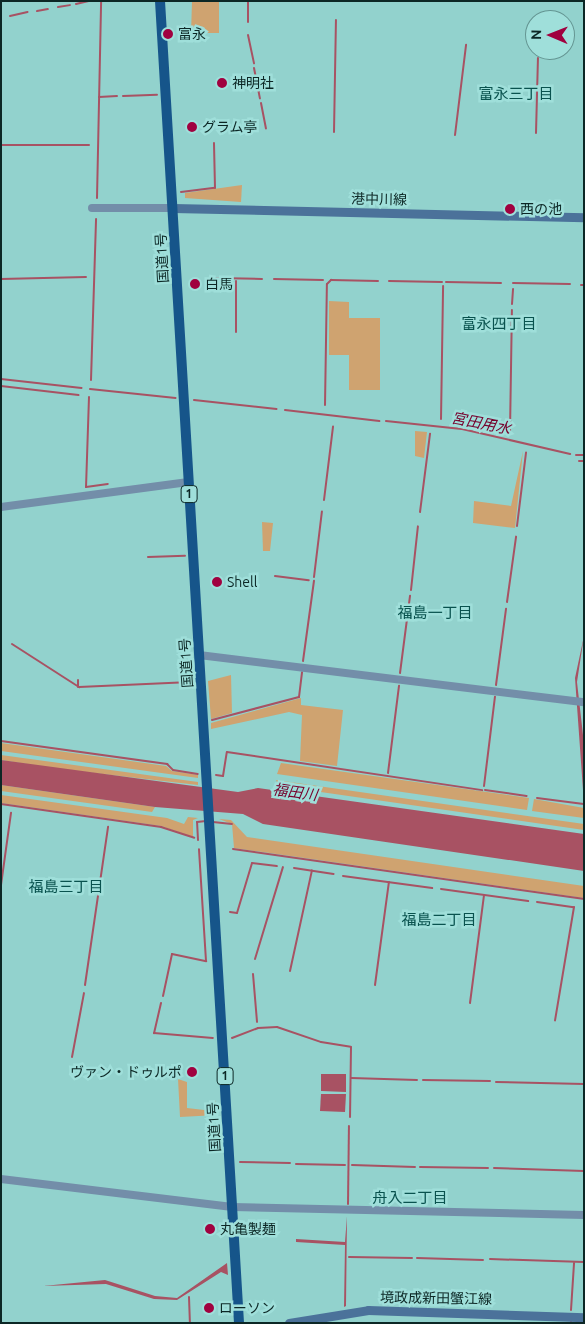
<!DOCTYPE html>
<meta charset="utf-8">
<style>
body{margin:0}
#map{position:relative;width:585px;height:1324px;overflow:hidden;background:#92d2cd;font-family:Ubuntu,"Noto Sans JP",sans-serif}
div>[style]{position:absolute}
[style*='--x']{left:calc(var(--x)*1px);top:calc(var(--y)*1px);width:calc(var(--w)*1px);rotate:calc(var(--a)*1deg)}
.green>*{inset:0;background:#cfa370}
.water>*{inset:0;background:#a85263}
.stream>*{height:2px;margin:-1px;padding:0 1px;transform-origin:1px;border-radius:1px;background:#a85263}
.tertiary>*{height:8px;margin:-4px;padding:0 4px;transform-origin:4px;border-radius:4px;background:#738ea9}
.secondary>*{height:9px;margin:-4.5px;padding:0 4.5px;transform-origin:4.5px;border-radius:4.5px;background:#4b729a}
.trunk>*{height:10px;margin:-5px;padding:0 5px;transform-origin:5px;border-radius:5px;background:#16558a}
.dots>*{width:14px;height:14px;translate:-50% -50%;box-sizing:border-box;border:2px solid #9fdfda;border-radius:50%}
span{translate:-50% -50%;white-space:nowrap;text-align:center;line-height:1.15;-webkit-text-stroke:5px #9fdfda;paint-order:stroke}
.shield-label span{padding:1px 4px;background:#9fdfda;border:1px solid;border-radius:4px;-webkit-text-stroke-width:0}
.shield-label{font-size:12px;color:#0c2725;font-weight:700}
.poi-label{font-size:14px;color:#0c2725}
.left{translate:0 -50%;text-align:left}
.right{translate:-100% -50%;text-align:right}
.street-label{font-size:14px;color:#0c2725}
.neighbourhood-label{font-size:15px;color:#09524e}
.water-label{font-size:15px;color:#76022d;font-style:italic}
.frame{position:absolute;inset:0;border:2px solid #0c2725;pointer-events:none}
.north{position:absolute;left:525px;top:10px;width:50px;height:50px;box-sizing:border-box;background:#9fdfda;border:1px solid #649592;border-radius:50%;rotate:271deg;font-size:14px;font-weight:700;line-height:20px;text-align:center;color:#0c2725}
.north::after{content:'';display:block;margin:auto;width:18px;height:22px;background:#a0013f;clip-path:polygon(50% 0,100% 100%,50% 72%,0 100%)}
</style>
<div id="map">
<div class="green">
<div style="clip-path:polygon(192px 1px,219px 1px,219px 33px,191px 33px)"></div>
<div style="clip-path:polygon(242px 185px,241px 202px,185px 198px,185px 193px)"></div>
<div style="clip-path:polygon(329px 301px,349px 302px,349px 318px,380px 318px,380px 390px,349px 390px,349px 355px,329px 355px)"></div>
<div style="clip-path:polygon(415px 431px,427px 432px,424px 458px,415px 456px)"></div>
<div style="clip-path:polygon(523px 451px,515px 528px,473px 523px,474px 501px,511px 506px)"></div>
<div style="clip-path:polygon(262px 522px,273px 523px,270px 551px,263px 551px)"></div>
<div style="clip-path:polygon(231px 675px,232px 713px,211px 719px,208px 681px)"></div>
<div style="clip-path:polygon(301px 698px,301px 705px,343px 710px,337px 766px,300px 761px,302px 715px,289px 712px,211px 729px,211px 723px)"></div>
<div style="clip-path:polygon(1px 743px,166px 766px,172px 771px,198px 775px,198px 778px,1px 751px)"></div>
<div style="clip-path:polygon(1px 755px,198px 782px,198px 785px,59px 769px,1px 760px)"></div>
<div style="clip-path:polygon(281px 763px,529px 798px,527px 810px,277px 774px)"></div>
<div style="clip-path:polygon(276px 780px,584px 824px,584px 830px,279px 786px)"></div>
<div style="clip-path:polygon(1px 785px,155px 807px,152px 812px,1px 791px)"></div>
<div style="clip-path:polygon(1px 795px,167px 818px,184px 824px,188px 817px,198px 818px,193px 820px,193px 837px,161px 826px,1px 803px)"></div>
<div style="clip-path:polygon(534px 799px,584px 808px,584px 818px,532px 811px)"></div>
<div style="clip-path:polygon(219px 819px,231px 820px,247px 837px,584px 886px,584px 898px,234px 848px,232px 824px)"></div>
<div style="clip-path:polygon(178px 1079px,187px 1082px,187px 1108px,204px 1110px,215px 1100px,217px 1115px,180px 1117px)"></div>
</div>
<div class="water">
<div style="clip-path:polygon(584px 636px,577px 682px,584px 744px,583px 790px,575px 678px)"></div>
<div style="clip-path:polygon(1px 760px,238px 792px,258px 788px,584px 834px,584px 871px,263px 824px,243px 814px,155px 807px,1px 785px)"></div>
<div style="clip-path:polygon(321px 1074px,346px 1074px,346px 1092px,321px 1091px)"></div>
<div style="clip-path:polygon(321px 1094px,346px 1094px,345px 1112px,320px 1111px)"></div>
<div style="clip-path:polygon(347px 1216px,346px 1306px,344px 1307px,345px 1245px,296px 1242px,296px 1239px,345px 1242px)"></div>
<div style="clip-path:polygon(227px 1263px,228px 1275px,221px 1272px,177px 1300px,154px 1299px,106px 1284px,43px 1286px,105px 1280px,155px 1296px,177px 1298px)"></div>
</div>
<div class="stream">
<div style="--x:248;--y:1;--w:21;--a:90"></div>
<div style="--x:76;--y:4;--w:13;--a:-13"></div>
<div style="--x:58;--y:7;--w:12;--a:-9"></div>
<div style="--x:37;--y:11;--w:11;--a:-10"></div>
<div style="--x:10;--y:16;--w:18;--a:-13"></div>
<div style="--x:248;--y:35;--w:29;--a:78"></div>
<div style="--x:254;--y:68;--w:31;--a:79"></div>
<div style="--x:123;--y:96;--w:34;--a:-2"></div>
<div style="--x:99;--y:97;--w:18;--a:-3"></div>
<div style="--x:261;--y:103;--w:26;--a:79"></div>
<div style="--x:334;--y:132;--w:112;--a:-89"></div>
<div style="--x:536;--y:133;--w:75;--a:-88.5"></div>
<div style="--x:455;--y:135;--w:91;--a:-83"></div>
<div style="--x:1;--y:145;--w:88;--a:0"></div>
<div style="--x:181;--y:192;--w:34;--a:-7"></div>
<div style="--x:215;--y:188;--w:45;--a:-91.3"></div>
<div style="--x:97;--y:198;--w:197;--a:-88.8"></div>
<div style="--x:216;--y:278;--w:46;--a:1.2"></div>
<div style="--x:1;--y:279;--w:85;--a:-1.3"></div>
<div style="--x:274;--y:279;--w:49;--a:1.2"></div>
<div style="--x:236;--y:281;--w:51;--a:90"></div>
<div style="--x:389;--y:281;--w:53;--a:1.1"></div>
<div style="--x:446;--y:282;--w:55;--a:1"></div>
<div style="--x:513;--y:283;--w:57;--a:1"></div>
<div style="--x:581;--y:285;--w:3;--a:0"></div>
<div style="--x:512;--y:304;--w:15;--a:-86"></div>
<div style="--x:1;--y:379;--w:81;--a:6.3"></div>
<div style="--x:91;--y:380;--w:161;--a:-88.2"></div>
<div style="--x:1;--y:386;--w:78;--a:6.7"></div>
<div style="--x:90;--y:389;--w:86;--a:6"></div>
<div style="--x:89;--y:397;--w:90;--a:91.9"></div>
<div style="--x:86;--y:487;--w:22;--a:-8"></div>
<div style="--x:194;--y:400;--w:83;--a:6.2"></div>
<div style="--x:325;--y:405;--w:121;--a:-89.1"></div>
<div style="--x:327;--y:284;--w:6;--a:-45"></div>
<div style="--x:331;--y:280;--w:47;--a:1.2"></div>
<div style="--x:285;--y:410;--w:95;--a:6.7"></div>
<div style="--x:441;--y:419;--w:133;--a:-89.1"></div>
<div style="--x:386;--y:421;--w:76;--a:6"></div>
<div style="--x:462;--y:429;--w:111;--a:13"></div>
<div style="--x:510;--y:432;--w:122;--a:-89.1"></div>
<div style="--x:576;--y:455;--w:8;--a:0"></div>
<div style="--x:579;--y:461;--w:5;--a:0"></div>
<div style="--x:324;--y:500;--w:74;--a:-83"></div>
<div style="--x:420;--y:512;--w:79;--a:-82.7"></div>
<div style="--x:517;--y:526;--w:74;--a:-83"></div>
<div style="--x:148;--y:557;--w:37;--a:-2"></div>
<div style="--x:275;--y:576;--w:34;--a:7"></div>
<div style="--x:314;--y:577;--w:66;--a:-83.1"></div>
<div style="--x:411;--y:590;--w:64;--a:-83.8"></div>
<div style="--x:507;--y:602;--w:66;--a:-82.1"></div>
<div style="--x:12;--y:644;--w:80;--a:32.7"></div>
<div style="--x:79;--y:687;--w:112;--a:-2.6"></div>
<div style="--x:191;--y:682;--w:6;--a:90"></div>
<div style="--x:303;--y:661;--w:81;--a:-82.2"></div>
<div style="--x:400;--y:673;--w:78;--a:-82.6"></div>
<div style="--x:496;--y:685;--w:77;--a:-82.5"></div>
<div style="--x:78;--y:687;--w:7;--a:-90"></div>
<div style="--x:212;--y:720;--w:90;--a:-14.8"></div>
<div style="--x:299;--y:697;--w:25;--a:-83"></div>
<div style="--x:1;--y:741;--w:168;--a:7.9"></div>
<div style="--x:167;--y:764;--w:8;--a:45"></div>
<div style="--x:173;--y:770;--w:25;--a:9"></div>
<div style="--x:388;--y:773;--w:88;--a:-82.8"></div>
<div style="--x:216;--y:775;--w:7;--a:8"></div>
<div style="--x:223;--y:776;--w:24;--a:-81"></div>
<div style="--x:227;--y:752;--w:258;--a:8.5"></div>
<div style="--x:484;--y:786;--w:90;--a:-83"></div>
<div style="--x:485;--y:790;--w:42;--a:8.1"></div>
<div style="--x:537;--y:798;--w:47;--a:7.3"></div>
<div style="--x:1;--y:804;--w:162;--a:8.2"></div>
<div style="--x:161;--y:827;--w:35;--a:18"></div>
<div style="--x:213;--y:822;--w:19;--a:6"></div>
<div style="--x:198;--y:840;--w:18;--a:-93"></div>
<div style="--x:197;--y:822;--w:9;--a:-6"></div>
<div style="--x:233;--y:849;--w:355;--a:8.1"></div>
<div style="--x:294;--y:868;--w:40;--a:8.5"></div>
<div style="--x:343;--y:876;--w:90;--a:7.7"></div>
<div style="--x:1;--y:885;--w:73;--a:-82.1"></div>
<div style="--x:441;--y:889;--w:88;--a:7.9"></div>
<div style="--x:537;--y:902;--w:37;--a:8"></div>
<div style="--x:574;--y:907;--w:115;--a:99.5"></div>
<div style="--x:230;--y:912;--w:7;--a:8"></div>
<div style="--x:237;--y:913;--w:52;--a:-73.3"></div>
<div style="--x:252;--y:863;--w:25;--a:7"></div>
<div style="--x:255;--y:959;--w:96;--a:-73.1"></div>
<div style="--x:290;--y:971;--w:103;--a:-77.7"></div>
<div style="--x:253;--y:974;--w:48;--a:85.2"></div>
<div style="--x:85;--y:985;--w:160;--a:-81.7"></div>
<div style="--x:375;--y:985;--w:104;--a:-82.3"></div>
<div style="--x:163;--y:996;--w:43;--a:-77.9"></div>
<div style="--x:172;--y:954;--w:35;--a:12"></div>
<div style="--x:206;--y:961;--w:112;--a:-93.6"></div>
<div style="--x:161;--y:1003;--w:31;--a:103"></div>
<div style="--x:154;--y:1033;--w:59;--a:4.8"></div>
<div style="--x:470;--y:1003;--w:109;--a:-82.6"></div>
<div style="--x:232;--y:1038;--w:28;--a:-21"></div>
<div style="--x:258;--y:1028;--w:19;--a:-3"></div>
<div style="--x:277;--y:1027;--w:46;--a:18.8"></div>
<div style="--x:321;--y:1042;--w:30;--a:9"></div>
<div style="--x:351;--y:1047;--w:70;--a:90.8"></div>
<div style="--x:72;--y:1057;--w:65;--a:-79.4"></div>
<div style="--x:351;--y:1078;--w:66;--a:1.7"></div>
<div style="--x:423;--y:1080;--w:67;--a:0.9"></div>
<div style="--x:496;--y:1082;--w:88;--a:1.3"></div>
<div style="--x:240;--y:1162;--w:50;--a:1.1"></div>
<div style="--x:296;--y:1164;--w:49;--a:1.2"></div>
<div style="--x:352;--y:1165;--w:63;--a:1.8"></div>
<div style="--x:420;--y:1167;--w:68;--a:0.8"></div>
<div style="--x:494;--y:1168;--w:90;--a:1.9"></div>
<div style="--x:348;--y:1204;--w:78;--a:-89.3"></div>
<div style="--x:349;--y:1257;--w:63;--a:0.9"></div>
<div style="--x:417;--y:1258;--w:66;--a:1.7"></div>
<div style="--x:490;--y:1259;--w:94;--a:1.8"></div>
<div style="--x:189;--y:1297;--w:26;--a:88"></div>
<div style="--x:571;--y:1310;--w:47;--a:-86.3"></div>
<div style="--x:571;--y:1323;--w:2;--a:-90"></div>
</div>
<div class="tertiary">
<div style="--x:92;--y:208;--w:81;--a:0"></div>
<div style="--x:1;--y:507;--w:189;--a:-7.6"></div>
<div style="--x:199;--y:655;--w:388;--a:7"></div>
<div style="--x:1;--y:1179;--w:233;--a:6.9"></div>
<div style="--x:232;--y:1207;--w:352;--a:1.3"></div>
</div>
<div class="secondary">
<div style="--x:173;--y:208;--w:411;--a:1.3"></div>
<div style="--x:289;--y:1323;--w:80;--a:-9.3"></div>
<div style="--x:368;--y:1310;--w:216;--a:1.9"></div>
</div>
<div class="trunk">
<div style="--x:160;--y:1;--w:1324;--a:86.58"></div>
</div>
<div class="dots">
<div style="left:168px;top:34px;background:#a0013f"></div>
<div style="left:222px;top:83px;background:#a0013f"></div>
<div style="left:192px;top:127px;background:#a0013f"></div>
<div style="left:510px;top:209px;background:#a0013f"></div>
<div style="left:195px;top:284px;background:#a0013f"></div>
<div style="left:217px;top:582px;background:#a0013f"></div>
<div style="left:192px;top:1072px;background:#a0013f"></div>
<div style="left:210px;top:1229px;background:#a0013f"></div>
<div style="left:209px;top:1308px;background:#a0013f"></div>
</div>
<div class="shield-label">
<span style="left:189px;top:494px">1</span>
<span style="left:225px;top:1076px">1</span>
</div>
<div class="poi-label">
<span class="left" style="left:178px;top:34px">富永</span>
<span class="left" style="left:232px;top:83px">神明社</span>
<span class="left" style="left:202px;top:127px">グラム亭</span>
<span class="left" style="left:520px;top:209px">西の池</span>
<span class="left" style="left:205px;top:284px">白馬</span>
<span class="left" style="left:227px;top:582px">Shell</span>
<span class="right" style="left:182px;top:1072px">ヴァン・ドゥルポ</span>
<span class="left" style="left:220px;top:1229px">丸亀製麺</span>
<span class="left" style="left:219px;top:1308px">ローソン</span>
</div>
<div class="street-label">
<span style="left:379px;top:199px;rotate:1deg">港中川線</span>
<span style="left:162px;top:258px;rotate:-93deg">国道1号</span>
<span style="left:186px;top:663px;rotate:-94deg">国道1号</span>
<span style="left:214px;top:1127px;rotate:-93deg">国道1号</span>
<span style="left:436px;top:1298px;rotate:1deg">境政成新田蟹江線</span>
</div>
<div class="neighbourhood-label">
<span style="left:516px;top:94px">富永三丁目</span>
<span style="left:499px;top:324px">富永四丁目</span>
<span style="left:435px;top:613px">福島一丁目</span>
<span style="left:66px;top:887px">福島三丁目</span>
<span style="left:439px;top:920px">福島二丁目</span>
<span style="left:410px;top:1198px">舟入二丁目</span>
</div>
<div class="water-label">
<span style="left:481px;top:423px;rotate:11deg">宮田用水</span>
<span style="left:295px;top:792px;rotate:8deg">福田川</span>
</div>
<div class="frame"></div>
<div class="north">N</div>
</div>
